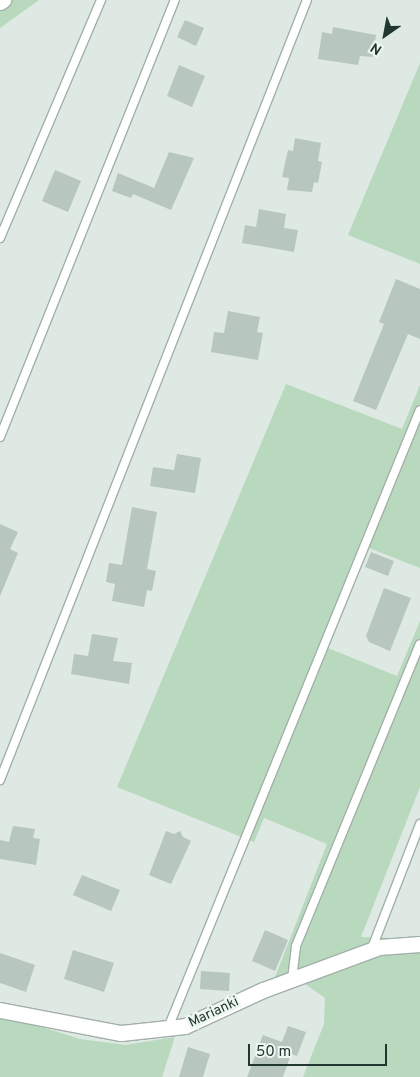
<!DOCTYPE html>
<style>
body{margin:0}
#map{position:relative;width:420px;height:1077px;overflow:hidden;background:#dee9e3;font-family:Overpass,sans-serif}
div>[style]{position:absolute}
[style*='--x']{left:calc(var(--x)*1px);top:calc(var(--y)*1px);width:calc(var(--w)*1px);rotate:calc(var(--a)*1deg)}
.green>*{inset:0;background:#b8d9bd}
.building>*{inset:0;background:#b7c6be}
.roads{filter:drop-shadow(1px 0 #a2b0a9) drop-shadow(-1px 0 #a2b0a9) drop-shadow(0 1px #a2b0a9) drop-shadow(0 -1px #a2b0a9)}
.lane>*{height:8px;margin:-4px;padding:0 4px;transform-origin:4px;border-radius:4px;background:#fff}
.street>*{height:15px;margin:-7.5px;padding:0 7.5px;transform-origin:7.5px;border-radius:7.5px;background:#fff}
span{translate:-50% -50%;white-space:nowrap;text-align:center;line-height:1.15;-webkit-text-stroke:5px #eef6f1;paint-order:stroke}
.street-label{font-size:14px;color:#21372f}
.north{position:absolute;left:360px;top:10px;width:50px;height:50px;-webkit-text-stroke:4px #eef6f1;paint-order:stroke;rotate:213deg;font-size:14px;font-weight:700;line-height:20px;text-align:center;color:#21372f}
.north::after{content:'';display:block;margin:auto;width:18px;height:22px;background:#21372f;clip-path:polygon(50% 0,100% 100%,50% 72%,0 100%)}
.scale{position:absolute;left:248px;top:1044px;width:139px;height:22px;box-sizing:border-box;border:2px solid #21372f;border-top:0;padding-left:6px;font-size:15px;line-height:18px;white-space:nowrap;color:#21372f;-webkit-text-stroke:4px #eef6f1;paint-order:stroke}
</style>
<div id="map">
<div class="green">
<div style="clip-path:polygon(0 0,39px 0,0 28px)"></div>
<div style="clip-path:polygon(420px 63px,420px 264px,348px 235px)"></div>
<div style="clip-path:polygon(286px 384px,402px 429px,420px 385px,420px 568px,369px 548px,328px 648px,397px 676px,420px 621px,420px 787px,361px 937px,420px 939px,420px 1077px,303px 1077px,324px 1024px,325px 998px,305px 984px,268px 995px,327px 844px,264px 818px,254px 842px,117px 787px)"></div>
<div style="clip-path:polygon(0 1014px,80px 1039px,126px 1045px,174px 1037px,174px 1040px,162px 1077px,0 1077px)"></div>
</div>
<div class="building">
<div style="clip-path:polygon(185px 20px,204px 28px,196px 46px,177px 37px)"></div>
<div style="clip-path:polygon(333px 27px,376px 35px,373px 57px,360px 56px,358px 65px,318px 59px,322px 32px,332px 34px)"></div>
<div style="clip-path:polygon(179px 65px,205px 76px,192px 107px,167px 96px)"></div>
<div style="clip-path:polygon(295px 138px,321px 143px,318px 161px,322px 162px,318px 183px,314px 182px,312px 192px,287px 190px,289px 178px,282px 177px,288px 150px,293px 151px)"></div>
<div style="clip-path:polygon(169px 152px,194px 158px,171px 210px,133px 194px,131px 198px,112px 191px,118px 173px,154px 188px)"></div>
<div style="clip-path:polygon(55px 170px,81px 181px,68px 212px,42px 201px)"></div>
<div style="clip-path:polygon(259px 209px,286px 214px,284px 228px,298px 230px,294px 252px,242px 243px,245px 225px,256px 227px)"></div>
<div style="clip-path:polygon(396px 279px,420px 289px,420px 339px,408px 334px,376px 410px,353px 401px,384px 324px,379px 322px)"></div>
<div style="clip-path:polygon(228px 311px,260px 317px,257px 332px,263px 333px,258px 360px,211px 352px,214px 332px,224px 333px)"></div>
<div style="clip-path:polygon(177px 454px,201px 458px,195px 493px,150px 486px,153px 467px,174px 470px)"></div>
<div style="clip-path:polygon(132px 507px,157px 512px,147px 569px,156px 571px,152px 591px,147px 590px,144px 607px,112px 601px,115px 584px,106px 582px,109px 563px,122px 565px)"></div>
<div style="clip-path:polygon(0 524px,18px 532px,10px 549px,18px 553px,0 596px)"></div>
<div style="clip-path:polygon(371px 552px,394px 561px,388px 576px,365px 567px)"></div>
<div style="clip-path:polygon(384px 588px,411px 598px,390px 651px,369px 642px,366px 636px)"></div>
<div style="clip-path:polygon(92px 634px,118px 638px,113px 661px,132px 663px,129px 684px,71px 674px,74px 654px,88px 656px)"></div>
<div style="clip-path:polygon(13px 826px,35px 829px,33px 838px,40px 839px,36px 865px,0 859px,0 840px,9px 842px)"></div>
<div style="clip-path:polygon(166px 831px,174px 834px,180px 831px,183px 837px,191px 841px,171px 884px,149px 875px)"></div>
<div style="clip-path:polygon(82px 875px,120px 890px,111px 911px,73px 895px)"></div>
<div style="clip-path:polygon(265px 930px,288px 940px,275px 971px,252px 961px)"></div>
<div style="clip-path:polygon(73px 950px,114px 963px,104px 992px,64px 979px)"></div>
<div style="clip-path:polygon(0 953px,35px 965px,26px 992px,0 983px)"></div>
<div style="clip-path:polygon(201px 971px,230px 973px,229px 991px,200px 989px)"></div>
<div style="clip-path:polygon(288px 1026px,306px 1032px,297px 1056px,291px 1054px,283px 1077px,247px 1077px,263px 1035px,282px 1042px)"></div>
<div style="clip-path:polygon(188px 1047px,210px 1054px,203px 1077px,179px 1077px)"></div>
</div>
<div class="roads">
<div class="lane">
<div style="--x:0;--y:238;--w:259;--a:-67"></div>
<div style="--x:0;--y:437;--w:471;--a:-68.2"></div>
<div style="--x:0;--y:780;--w:838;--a:-68.52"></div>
<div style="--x:372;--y:948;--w:133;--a:-68.8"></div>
<div style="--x:292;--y:979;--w:33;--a:-83"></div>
<div style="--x:296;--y:946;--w:326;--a:-67.7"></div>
<div style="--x:168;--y:1028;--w:667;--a:-67.82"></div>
</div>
<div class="street">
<div style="--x:0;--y:2;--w:4;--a:-34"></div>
<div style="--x:0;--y:1010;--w:123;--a:10.8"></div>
<div style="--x:121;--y:1033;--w:64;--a:-6.2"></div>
<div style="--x:185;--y:1026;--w:86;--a:-24.8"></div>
<div style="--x:263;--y:990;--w:124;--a:-20.3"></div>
<div style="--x:379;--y:947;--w:41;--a:-4.2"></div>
</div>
</div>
<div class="street-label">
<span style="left:214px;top:1013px;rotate:-25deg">Marianki</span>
</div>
<div class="north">N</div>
<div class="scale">50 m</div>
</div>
